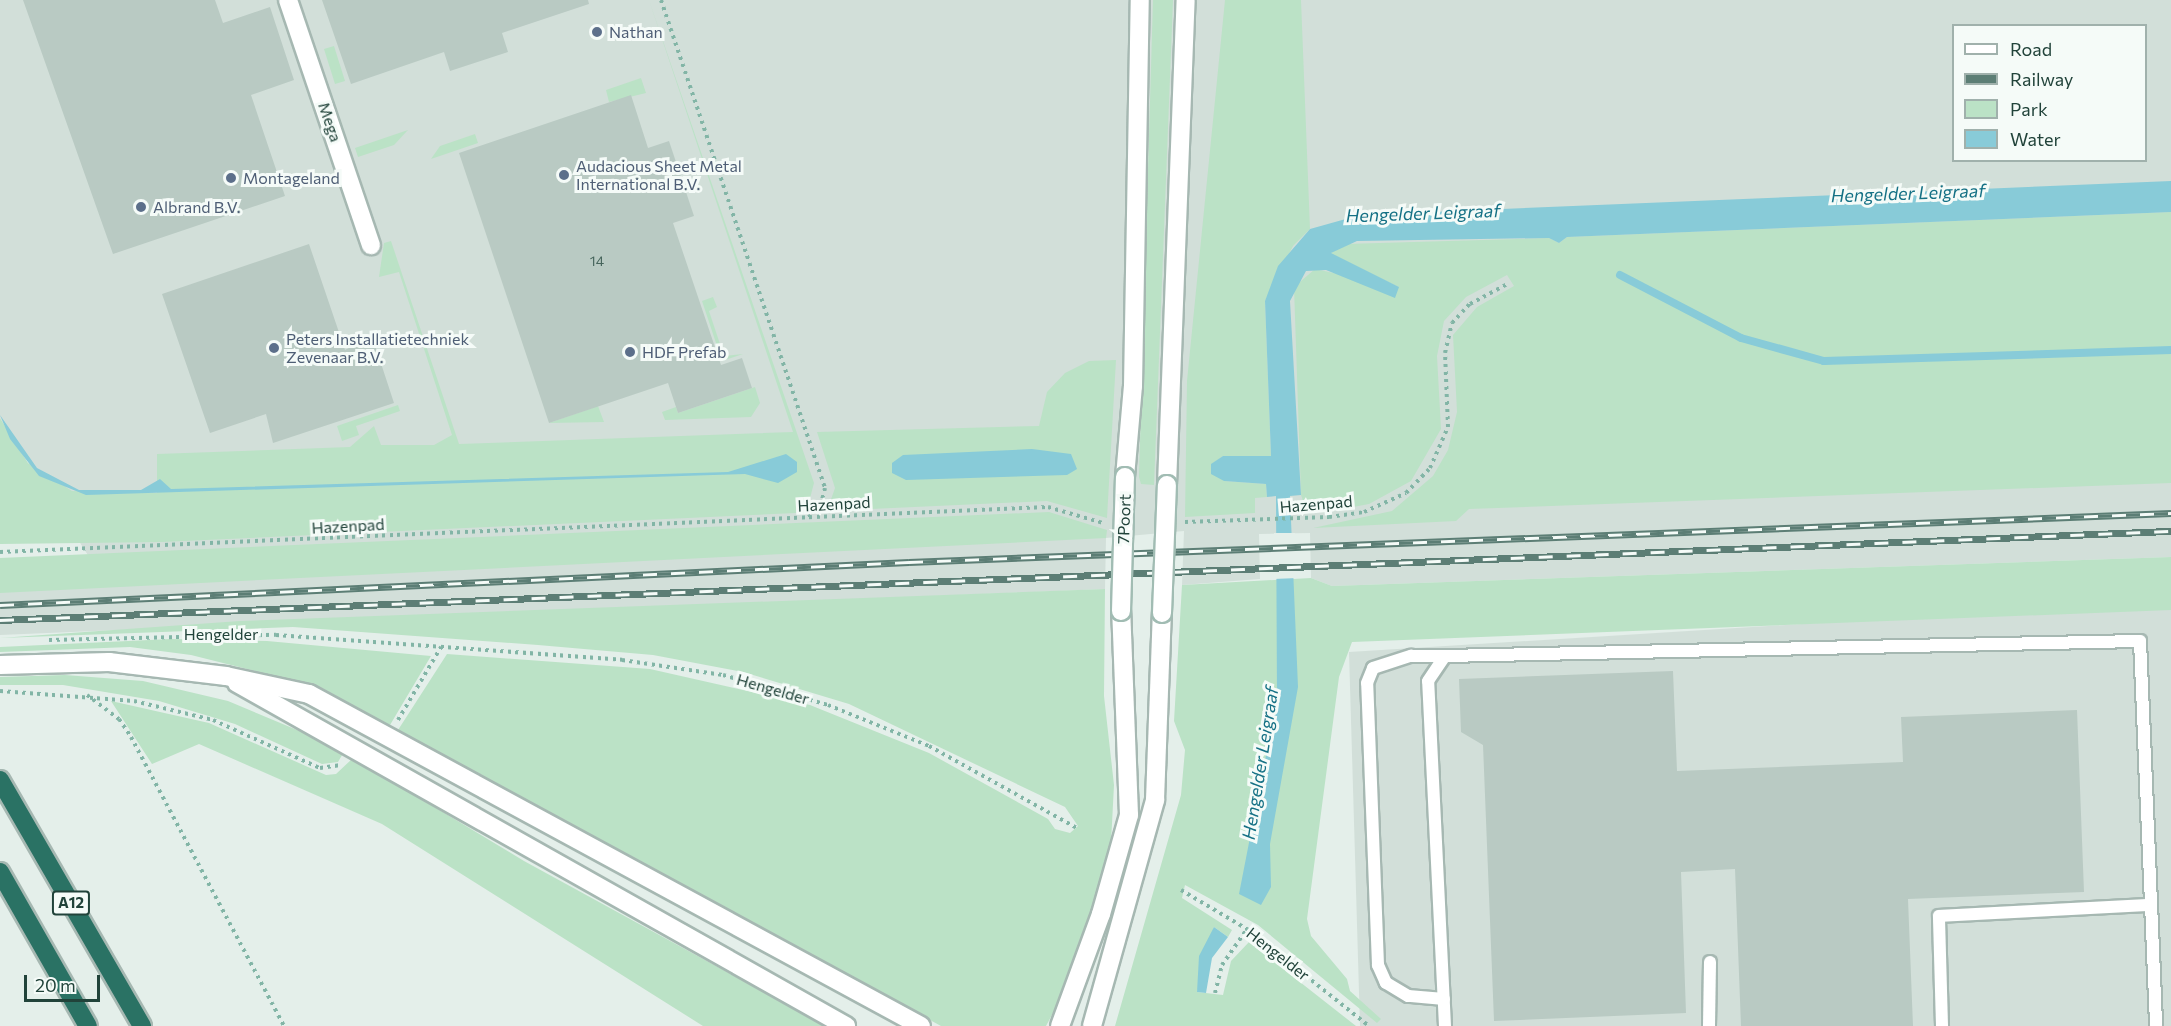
<!DOCTYPE html>
<style>
body{margin:0}
#map{position:relative;width:2171px;height:1026px;overflow:hidden;background:#e4efea;font-family:Commissioner,sans-serif}
div>[style]{position:absolute}
[style*='--x']{left:calc(var(--x)*1px);top:calc(var(--y)*1px);width:calc(var(--w)*1px);rotate:calc(var(--a)*1deg)}
.built>*{inset:0;background:#d2dfd9}
.green>*{inset:0;background:#bbe2c6}
.water>*{inset:0;background:#88cbd8}
.pier>*{inset:0;background:#e4efea}
.stream>*{height:8px;margin:-4px;padding:0 4px;transform-origin:4px;border-radius:4px;background:#88cbd8}
.building>*{inset:0;background:#b9cac3}
.path>*{height:4px;margin-top:-2px;transform-origin:0;background:repeating-linear-gradient(90deg,#82b5a6 0 3px,transparent 0 7.5px)}
.roads{filter:drop-shadow(2px 0 #a6b8b2) drop-shadow(-2px 0 #a6b8b2) drop-shadow(0 2px #a6b8b2) drop-shadow(0 -2px #a6b8b2)}
.lane>*{height:12px;margin:-6px;padding:0 6px;transform-origin:6px;border-radius:6px;background:#fff}
.street>*{height:18px;margin:-9px;padding:0 9px;transform-origin:9px;border-radius:9px;background:#fff}
.secondary>*{height:18px;margin:-9px;padding:0 9px;transform-origin:9px;border-radius:9px;background:#fff}
.highway>*{height:18px;margin:-9px;padding:0 9px;transform-origin:9px;border-radius:9px;background:#2a7264}
.rail>*{height:7px;margin-top:-3.5px;transform-origin:0;background:repeating-linear-gradient(90deg,#f5fbf8 0 14px,#5c7e75 0 28px);box-sizing:border-box;border-block:2px solid #5c7e75}
.bridges{filter:drop-shadow(2px 0 #a1bcb3) drop-shadow(-2px 0 #a1bcb3) drop-shadow(0 2px #a1bcb3) drop-shadow(0 -2px #a1bcb3)}
.secondary-bridge>*{height:18px;margin:-9px;padding:0 9px;transform-origin:9px;border-radius:9px;background:#fff}
.dots>*{width:16px;height:16px;translate:-50% -50%;box-sizing:border-box;border:3px solid #f5fbf8;border-radius:50%}
span{translate:-50% -50%;white-space:nowrap;text-align:center;line-height:1.15;-webkit-text-stroke:6px #f5fbf8;paint-order:stroke}
.number-label{font-size:14px;color:#47655c}
.number-label span{-webkit-text-stroke-width:0}
.shield-label span{padding:2px 4px;background:#f5fbf8;border:2px solid;border-radius:4px;-webkit-text-stroke-width:0}
.shield-label{font-size:15px;color:#21433a;font-weight:700}
.service-label{font-size:16px;color:#4e5e75}
.left{translate:0 -50%;text-align:left}
.street-label{font-size:16px;color:#21433a}
.water-label{font-size:18px;color:#157185;font-style:italic}
.legend{position:absolute;left:1952px;top:24px;width:195px;height:138px;box-sizing:border-box;background:#f5fbf8;border:2px solid #a0b1ac;margin:0;padding:8px 10px;list-style:none;font-size:18px;color:#21433a}
.legend li{display:flex;align-items:center;gap:12px;height:30px}
.legend b{width:30px;border:2px solid #a0b1ac}
.scale{position:absolute;left:24px;top:975px;width:76px;height:27px;box-sizing:border-box;border:3px solid #21433a;border-top:0;padding-left:8px;font-size:18px;line-height:21px;white-space:nowrap;color:#21433a;-webkit-text-stroke:4px #f5fbf8;paint-order:stroke}
</style>
<div id="map">
<div class="built">
<div style="clip-path:polygon(evenodd,0 0,2171px 0,2171px 557px,1332px 586px,1311px 578px,1310px 533px,1259px 534px,1260px 579px,1182px 585px,1184px 531px,1106px 538px,1105px 589px,0 635px,0 585px,93px 563px,0 418px,0 0,1954px 26px,2146px 26px,2146px 160px,1954px 160px,1954px 26px)"></div>
<div style="clip-path:polygon(2171px 601px,2171px 1026px,1360px 1026px,1349px 652px)"></div>
</div>
<div class="green">
<div style="clip-path:polygon(649px 0,814px 483px,809px 502px,796px 506px,796px 513px,162px 542px,0 544px,0 418px,28px 463px,72px 491px,157px 493px,157px 454px,350px 447px,374px 426px,381px 445px,434px 445px,452px 435px,399px 272px,379px 277px,384px 243px,391px 241px,459px 444px,793px 432px)"></div>
<div style="clip-path:polygon(1153px 0,1173px 0,1154px 485px,1141px 484px,1139px 477px)"></div>
<div style="clip-path:polygon(1225px 0,1301px 0,1310px 229px,1293px 246px,1265px 301px,1271px 456px,1223px 456px,1212px 464px,1224px 481px,1266px 484px,1267px 497px,1255px 498px,1255px 513px,1185px 517px,1187px 381px)"></div>
<div style="clip-path:polygon(334px 46px,345px 81px,335px 84px,324px 49px)"></div>
<div style="clip-path:polygon(641px 78px,646px 93px,609px 102px,606px 90px)"></div>
<div style="clip-path:polygon(408px 130px,394px 145px,358px 157px,355px 148px)"></div>
<div style="clip-path:polygon(475px 134px,478px 143px,431px 159px,440px 146px)"></div>
<div style="clip-path:polygon(2171px 212px,2171px 483px,1469px 509px,1456px 521px,1313px 528px,1392px 511px,1433px 476px,1448px 450px,1457px 412px,1453px 335px,1477px 307px,1514px 286px,1507px 275px,1466px 297px,1444px 321px,1437px 356px,1441px 429px,1411px 481px,1369px 504px,1348px 508px,1307px 512px,1301px 495px,1294px 287px,1315px 269px,1399px 287px,1333px 257px,1331px 253px,1345px 244px,1549px 238px,1559px 243px,1567px 237px)"></div>
<div style="clip-path:polygon(713px 297px,717px 307px,709px 311px,724px 356px,743px 354px,722px 361px,702px 301px)"></div>
<div style="clip-path:polygon(1116px 360px,1107px 518px,1047px 501px,827px 511px,835px 488px,817px 432px,1039px 426px,1047px 392px,1065px 373px,1089px 361px)"></div>
<div style="clip-path:polygon(755px 387px,760px 403px,751px 417px,665px 420px,662px 412px,676px 407px,678px 413px)"></div>
<div style="clip-path:polygon(398px 405px,400px 411px,356px 426px,359px 435px,342px 441px,337px 426px)"></div>
<div style="clip-path:polygon(598px 406px,604px 422px,549px 423px)"></div>
<div style="clip-path:polygon(1049px 512px,1107px 530px,1106px 538px,0 593px,0 558px)"></div>
<div style="clip-path:polygon(2171px 557px,2171px 610px,1352px 642px,1339px 677px,1307px 919px,1311px 936px,1347px 979px,1350px 991px,1381px 1019px,1377px 1023px,1258px 925px,1185px 885px,1182px 898px,1232px 930px,1228px 937px,1214px 927px,1197px 992px,1223px 995px,1231px 961px,1249px 942px,1356px 1026px,1115px 1026px,1181px 795px,1185px 750px,1174px 721px,1182px 585px,1311px 578px,1332px 586px)"></div>
<div style="clip-path:polygon(1105px 589px,1104px 696px,1114px 785px,1110px 862px,1068px 985px,1046px 1026px,941px 1026px,398px 730px,447px 654px,650px 669px,810px 705px,929px 753px,1048px 819px,1055px 829px,1070px 833px,1078px 826px,1065px 807px,849px 704px,743px 672px,653px 655px,538px 645px,293px 627px,0 638px,240px 621px)"></div>
<div style="clip-path:polygon(171px 639px,267px 641px,431px 656px,390px 725px,283px 678px,191px 655px,130px 647px,0 652px,0 647px)"></div>
<div style="clip-path:polygon(65px 675px,143px 681px,228px 701px,345px 750px,338px 762px,322px 764px,235px 724px,159px 701px,63px 685px,0 685px,0 677px)"></div>
<div style="clip-path:polygon(111px 701px,209px 723px,326px 775px,336px 774px,353px 758px,524px 861px,826px 1026px,703px 1026px,382px 824px,199px 744px,152px 764px)"></div>
</div>
<div class="water">
<div style="clip-path:polygon(2171px 181px,2171px 212px,1567px 237px,1559px 243px,1549px 238px,1357px 241px,1331px 253px,1399px 287px,1395px 298px,1326px 270px,1306px 271px,1290px 301px,1301px 495px,1290px 496px,1298px 687px,1270px 844px,1271px 887px,1261px 905px,1239px 894px,1277px 699px,1276px 496px,1267px 497px,1266px 484px,1224px 481px,1211px 474px,1211px 464px,1223px 456px,1271px 456px,1265px 301px,1278px 266px,1310px 229px,1360px 215px)"></div>
<div style="clip-path:polygon(0 415px,37px 468px,79px 490px,141px 490px,160px 479px,171px 489px,728px 472px,786px 454px,797px 462px,797px 472px,778px 483px,745px 474px,86px 495px,39px 476px,10px 439px)"></div>
<div style="clip-path:polygon(1032px 449px,1071px 454px,1077px 469px,1067px 475px,906px 480px,892px 473px,892px 463px,903px 455px)"></div>
<div style="clip-path:polygon(1214px 927px,1228px 937px,1212px 958px,1206px 993px,1197px 992px,1199px 956px)"></div>
</div>
<div class="pier">
<div style="clip-path:polygon(1274px 533px,1295px 533px,1298px 578px,1273px 579px)"></div>
</div>
<div class="stream">
<div style="--x:1620;--y:275;--w:136;--a:27.5"></div>
<div style="--x:1741;--y:338;--w:86;--a:15.5"></div>
<div style="--x:1824;--y:361;--w:347;--a:-1.8"></div>
</div>
<div class="building">
<div style="clip-path:polygon(23px 0,215px 0,223px 23px,270px 7px,294px 80px,251px 95px,285px 196px,113px 254px)"></div>
<div style="clip-path:polygon(322px 0,588px 0,589px 4px,502px 33px,508px 52px,450px 71px,444px 52px,351px 84px)"></div>
<div style="clip-path:polygon(631px 95px,648px 148px,669px 141px,694px 216px,673px 223px,721px 365px,742px 358px,752px 388px,678px 413px,668px 383px,549px 423px,459px 153px)"></div>
<div style="clip-path:polygon(309px 244px,345px 350px,372px 336px,394px 403px,273px 443px,266px 414px,210px 433px,162px 294px)"></div>
<div style="clip-path:polygon(1673px 671px,1677px 771px,1903px 762px,1901px 717px,2077px 710px,2084px 892px,1908px 899px,1913px 1026px,1741px 1026px,1735px 869px,1681px 872px,1686px 1013px,1494px 1021px,1483px 745px,1461px 732px,1459px 679px)"></div>
</div>
<div class="path">
<div style="--x:661;--y:0;--w:515;--a:71.42"></div>
<div style="--x:825;--y:488;--w:16;--a:104"></div>
<div style="--x:821;--y:504;--w:19;--a:133"></div>
<div style="--x:1185;--y:522;--w:144;--a:-2"></div>
<div style="--x:1329;--y:517;--w:35;--a:-8"></div>
<div style="--x:1364;--y:512;--w:46;--a:-24.3"></div>
<div style="--x:1406;--y:493;--w:35;--a:-46"></div>
<div style="--x:1430;--y:468;--w:45;--a:-66.3"></div>
<div style="--x:1448;--y:427;--w:74;--a:-92.3"></div>
<div style="--x:1445;--y:353;--w:31;--a:-77"></div>
<div style="--x:1452;--y:323;--w:26;--a:-47"></div>
<div style="--x:1470;--y:304;--w:44;--a:-28.3"></div>
<div style="--x:0;--y:552;--w:1049;--a:-2.46"></div>
<div style="--x:1048;--y:507;--w:57;--a:16.2"></div>
<div style="--x:49;--y:640;--w:227;--a:-1.3"></div>
<div style="--x:276;--y:635;--w:347;--a:4.1"></div>
<div style="--x:622;--y:660;--w:102;--a:8.4"></div>
<div style="--x:723;--y:675;--w:109;--a:15.9"></div>
<div style="--x:828;--y:705;--w:109;--a:22.1"></div>
<div style="--x:929;--y:746;--w:169;--a:29"></div>
<div style="--x:0;--y:691;--w:134;--a:4.3"></div>
<div style="--x:134;--y:701;--w:81;--a:13.5"></div>
<div style="--x:213;--y:720;--w:117;--a:24.2"></div>
<div style="--x:320;--y:768;--w:21;--a:-8"></div>
<div style="--x:87;--y:695;--w:40;--a:37"></div>
<div style="--x:119;--y:719;--w:22;--a:56"></div>
<div style="--x:131;--y:737;--w:327;--a:62.1"></div>
<div style="--x:398;--y:720;--w:85;--a:-59.5"></div>
<div style="--x:1181;--y:890;--w:77;--a:30.6"></div>
<div style="--x:1247;--y:929;--w:156;--a:38.5"></div>
<div style="--x:1215;--y:993;--w:29;--a:-76"></div>
<div style="--x:1222;--y:965;--w:44;--a:-55.2"></div>
</div>
<div class="roads">
<div class="lane">
<div style="--x:1444;--y:999;--w:36;--a:-175"></div>
<div style="--x:1408;--y:996;--w:26;--a:-149"></div>
<div style="--x:1386;--y:983;--w:20;--a:-114"></div>
<div style="--x:1378;--y:965;--w:282;--a:-92.2"></div>
<div style="--x:1367;--y:683;--w:16;--a:-68"></div>
<div style="--x:1373;--y:668;--w:40;--a:-18"></div>
<div style="--x:1411;--y:656;--w:34;--a:0"></div>
<div style="--x:1445;--y:1026;--w:345;--a:-92.8"></div>
<div style="--x:1428;--y:681;--w:30;--a:-56"></div>
<div style="--x:1445;--y:656;--w:695;--a:-1.24"></div>
<div style="--x:2140;--y:641;--w:385;--a:87.6"></div>
<div style="--x:1709;--y:1026;--w:64;--a:-89.1"></div>
<div style="--x:1942;--y:1026;--w:110;--a:-91.6"></div>
<div style="--x:1939;--y:916;--w:212;--a:-3"></div>
</div>
<div class="street">
<div style="--x:288;--y:0;--w:259;--a:71.3"></div>
</div>
<div class="secondary">
<div style="--x:1125;--y:477;--w:91;--a:-85"></div>
<div style="--x:1133;--y:386;--w:386;--a:-89"></div>
<div style="--x:1167;--y:485;--w:485;--a:-87.8"></div>
<div style="--x:0;--y:665;--w:109;--a:-1.6"></div>
<div style="--x:109;--y:662;--w:118;--a:6.8"></div>
<div style="--x:226;--y:676;--w:85;--a:12.2"></div>
<div style="--x:309;--y:694;--w:696;--a:28.48"></div>
<div style="--x:237;--y:683;--w:699;--a:29.39"></div>
<div style="--x:1060;--y:1026;--w:119;--a:-69.9"></div>
<div style="--x:1101;--y:914;--w:103;--a:-74.2"></div>
<div style="--x:1129;--y:815;--w:204;--a:-92.2"></div>
<div style="--x:1092;--y:1026;--w:235;--a:-74.4"></div>
<div style="--x:1155;--y:800;--w:187;--a:-87.9"></div>
</div>
<div class="highway">
<div style="--x:0;--y:780;--w:284;--a:60"></div>
<div style="--x:0;--y:872;--w:177;--a:60.3"></div>
</div>
</div>
<div class="rail">
<div style="--x:0;--y:605;--w:910;--a:-2.71"></div>
<div style="--x:909;--y:562;--w:1263;--a:-2.22"></div>
<div style="--x:0;--y:620;--w:2173;--a:-2.35"></div>
</div>
<div class="bridges">
<div class="secondary-bridge">
<div style="--x:1121;--y:611;--w:134;--a:-88.3"></div>
<div style="--x:1162;--y:613;--w:128;--a:-87.8"></div>
</div>
</div>
<div class="dots">
<div style="left:597px;top:32px;background:#5c6f8a"></div>
<div style="left:564px;top:175px;background:#5c6f8a"></div>
<div style="left:231px;top:178px;background:#5c6f8a"></div>
<div style="left:141px;top:207px;background:#5c6f8a"></div>
<div style="left:274px;top:348px;background:#5c6f8a"></div>
<div style="left:630px;top:352px;background:#5c6f8a"></div>
</div>
<div class="number-label">
<span style="left:597px;top:261px">14</span>
</div>
<div class="shield-label">
<span style="left:71px;top:903px">A12</span>
</div>
<div class="service-label">
<span class="left" style="left:609px;top:32px">Nathan</span>
<span class="left" style="left:576px;top:175px">Audacious Sheet Metal<br>International B.V.</span>
<span class="left" style="left:243px;top:178px">Montageland</span>
<span class="left" style="left:153px;top:207px">Albrand B.V.</span>
<span class="left" style="left:286px;top:348px">Peters Installatietechniek<br>Zevenaar B.V.</span>
<span class="left" style="left:642px;top:352px">HDF Prefab</span>
</div>
<div class="street-label">
<span style="left:330px;top:122px;rotate:71deg">Mega</span>
<span style="left:834px;top:504px;rotate:-3deg">Hazenpad</span>
<span style="left:1316px;top:504px;rotate:-5deg">Hazenpad</span>
<span style="left:1124px;top:519px;rotate:-88deg">7Poort</span>
<span style="left:348px;top:526px;rotate:-3deg">Hazenpad</span>
<span style="left:221px;top:634px">Hengelder</span>
<span style="left:773px;top:689px;rotate:16deg">Hengelder</span>
<span style="left:1278px;top:954px;rotate:38deg">Hengelder</span>
</div>
<div class="water-label">
<span style="left:1908px;top:193px;rotate:-2deg">Hengelder Leigraaf</span>
<span style="left:1423px;top:213px;rotate:-2deg">Hengelder Leigraaf</span>
<span style="left:1260px;top:763px;rotate:-81deg">Hengelder Leigraaf</span>
</div>
<ul class="legend">
<li><b style="height:8px;background:#fff"></b>Road</li>
<li><b style="height:8px;background:#5c7e75"></b>Railway</li>
<li><b style="height:16px;background:#bbe2c6"></b>Park</li>
<li><b style="height:16px;background:#88cbd8"></b>Water</li>
</ul>
<div class="scale">20 m</div>
</div>
